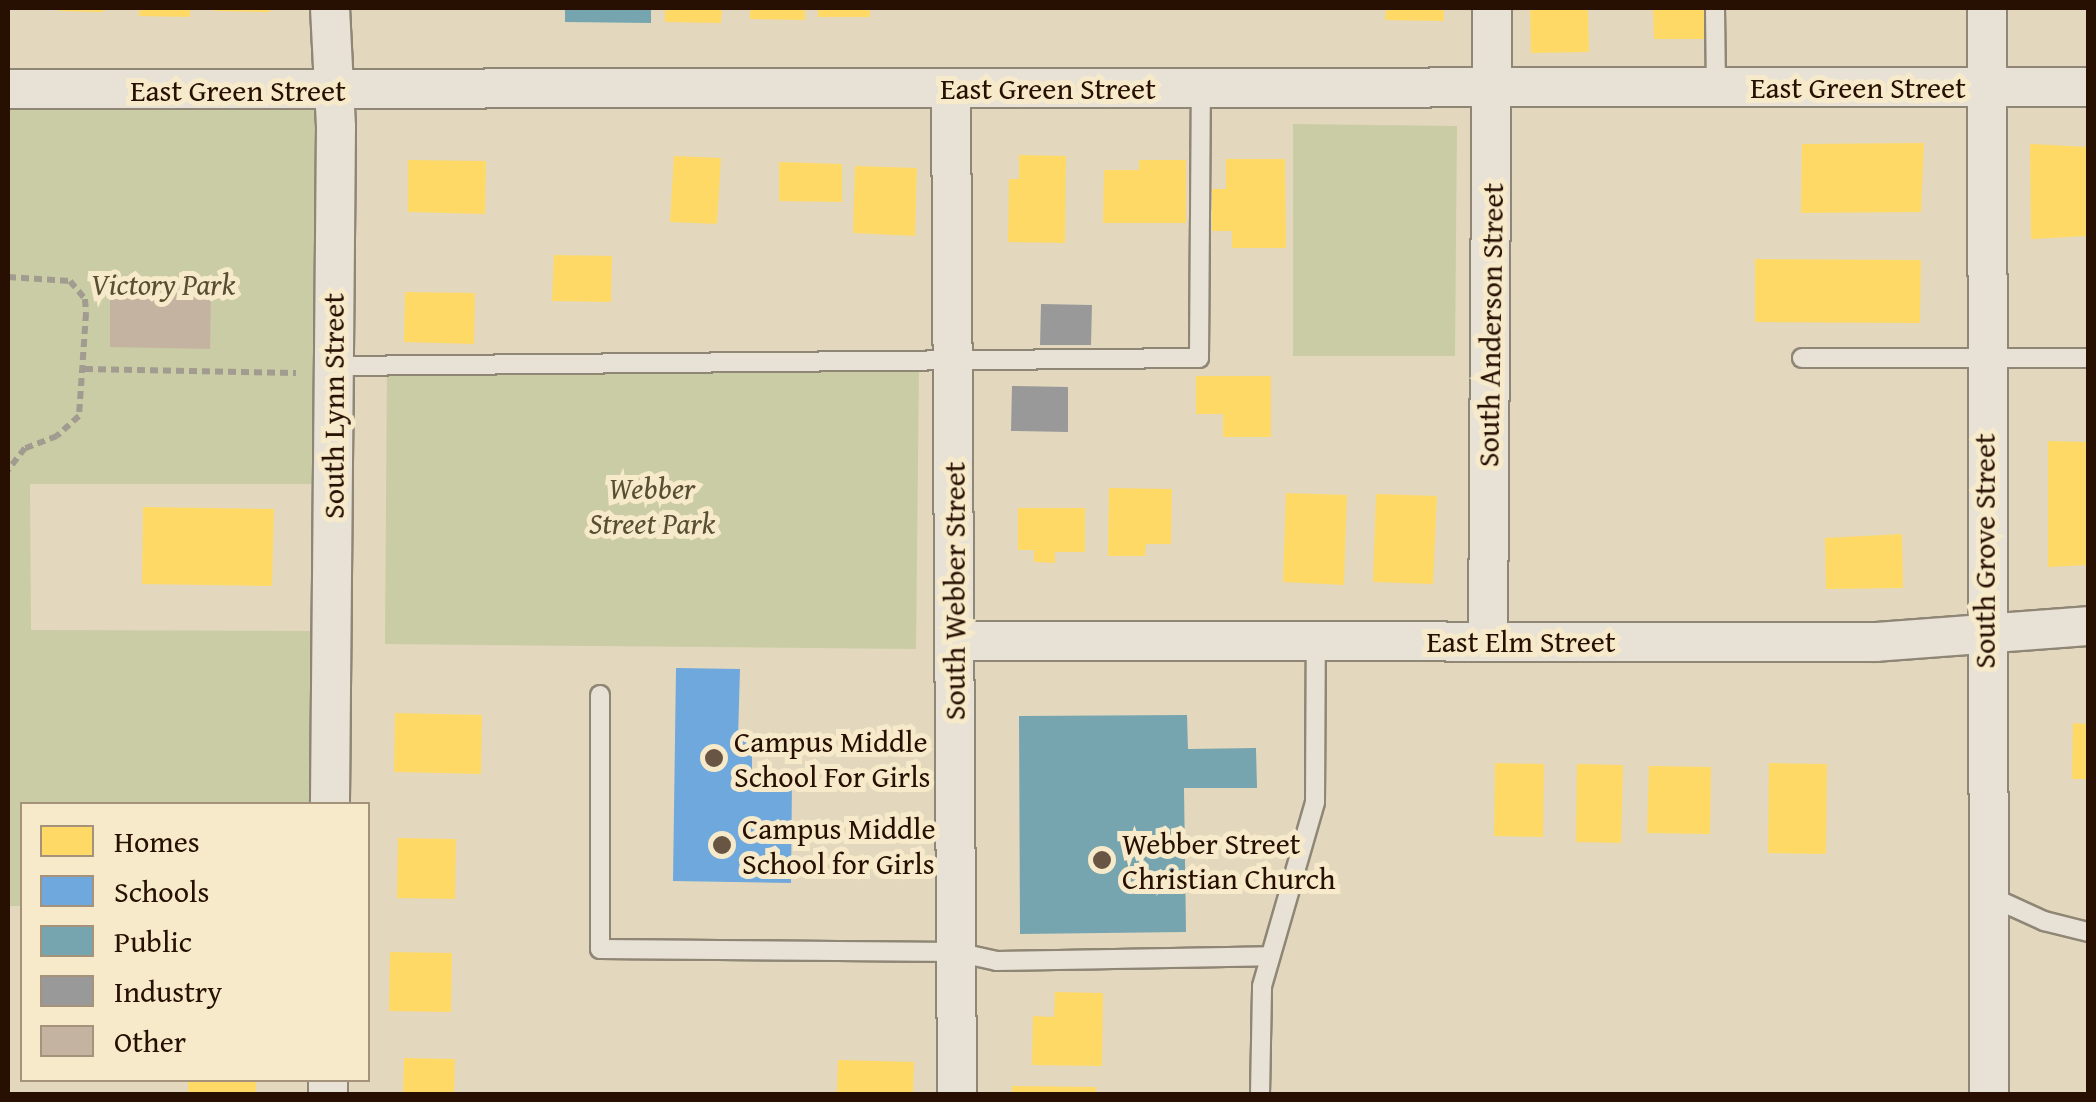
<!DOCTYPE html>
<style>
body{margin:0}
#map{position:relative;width:2096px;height:1102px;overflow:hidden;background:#e3d8bd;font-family:"Gentium Book Plus",serif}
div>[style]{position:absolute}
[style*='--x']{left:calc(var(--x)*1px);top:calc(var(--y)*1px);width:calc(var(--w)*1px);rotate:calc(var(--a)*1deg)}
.green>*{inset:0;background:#c9cca4}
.homes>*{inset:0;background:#ffd966}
.schools>*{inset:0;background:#6fa8dc}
.public>*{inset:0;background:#76a5af}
.industry>*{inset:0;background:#999}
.building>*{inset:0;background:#c5b3a1}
.path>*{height:6px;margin-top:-3px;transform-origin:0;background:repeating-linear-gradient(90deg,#a29b90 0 8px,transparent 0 13px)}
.roads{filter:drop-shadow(2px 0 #8f8676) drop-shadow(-2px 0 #8f8676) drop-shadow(0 2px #8f8676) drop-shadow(0 -2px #8f8676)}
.service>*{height:18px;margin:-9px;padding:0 9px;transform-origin:9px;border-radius:9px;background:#e7e2d5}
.minor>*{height:38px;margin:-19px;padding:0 19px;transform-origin:19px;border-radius:19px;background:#e7e2d5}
.dots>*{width:28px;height:28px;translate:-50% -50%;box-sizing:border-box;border:5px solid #f7eaca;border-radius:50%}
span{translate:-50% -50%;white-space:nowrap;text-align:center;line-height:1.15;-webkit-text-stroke:10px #f7eaca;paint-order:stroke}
.street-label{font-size:30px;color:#270f01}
.park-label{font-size:30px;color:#584e33;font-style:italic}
.poi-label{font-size:30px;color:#270f01}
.left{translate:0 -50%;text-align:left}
.frame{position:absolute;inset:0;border:10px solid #270f01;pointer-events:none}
.legend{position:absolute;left:20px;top:802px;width:350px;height:280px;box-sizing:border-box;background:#f7eaca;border:2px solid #a4927a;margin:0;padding:12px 18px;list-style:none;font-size:30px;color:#270f01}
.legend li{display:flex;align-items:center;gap:20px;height:50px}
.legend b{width:50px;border:2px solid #a4927a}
</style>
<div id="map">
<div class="green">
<div style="clip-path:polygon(8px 108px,321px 110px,320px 484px,30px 484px,31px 630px,315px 631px,314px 804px,22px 804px,22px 906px,8px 906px)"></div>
<div style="clip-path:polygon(1293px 124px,1457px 126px,1455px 356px,1293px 356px)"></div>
<div style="clip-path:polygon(387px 362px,919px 367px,916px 649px,385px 644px)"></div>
</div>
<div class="homes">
<div style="clip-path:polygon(59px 8px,103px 8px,103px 12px,59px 11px)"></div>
<div style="clip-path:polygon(139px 8px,190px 8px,190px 17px,139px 16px)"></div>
<div style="clip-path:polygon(214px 8px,270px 8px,270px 12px,214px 11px)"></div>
<div style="clip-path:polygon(665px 8px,722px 8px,721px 23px,665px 22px)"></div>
<div style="clip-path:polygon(750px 8px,805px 8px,805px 20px,750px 19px)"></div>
<div style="clip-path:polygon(818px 8px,870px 8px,870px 17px,818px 17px)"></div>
<div style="clip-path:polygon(1386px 8px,1444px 8px,1444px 21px,1385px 20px)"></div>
<div style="clip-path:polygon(1530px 8px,1588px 8px,1589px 52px,1531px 53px)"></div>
<div style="clip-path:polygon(1653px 8px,1706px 8px,1707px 39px,1654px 39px)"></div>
<div style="clip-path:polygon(1924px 143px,1921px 212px,1801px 213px,1802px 144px)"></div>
<div style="clip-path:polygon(2030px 144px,2088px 147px,2088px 236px,2031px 239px)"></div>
<div style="clip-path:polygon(1019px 155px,1066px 156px,1065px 243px,1008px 242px,1009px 179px,1019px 179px)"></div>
<div style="clip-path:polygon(674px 156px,721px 158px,717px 224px,670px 222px)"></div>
<div style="clip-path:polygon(1226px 159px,1285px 159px,1286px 248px,1232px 248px,1232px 231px,1212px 231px,1212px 189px,1226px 189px)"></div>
<div style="clip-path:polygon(408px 160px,486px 161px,485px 214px,408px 212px)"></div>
<div style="clip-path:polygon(1139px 160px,1186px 160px,1186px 223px,1103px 223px,1104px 170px,1139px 170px)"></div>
<div style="clip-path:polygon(779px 162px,842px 164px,842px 202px,779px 201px)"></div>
<div style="clip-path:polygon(855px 166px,917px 168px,915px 236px,853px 233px)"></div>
<div style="clip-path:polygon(554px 255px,612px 256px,611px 302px,552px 301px)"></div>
<div style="clip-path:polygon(1755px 259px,1921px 260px,1920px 323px,1755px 322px)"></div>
<div style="clip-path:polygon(405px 292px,475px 293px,474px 344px,404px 342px)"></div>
<div style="clip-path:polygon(1196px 376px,1271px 376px,1271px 437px,1223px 437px,1223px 414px,1196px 414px)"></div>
<div style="clip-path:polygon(2048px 441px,2088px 442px,2088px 565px,2048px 567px)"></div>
<div style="clip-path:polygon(1109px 488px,1172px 489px,1171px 544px,1146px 544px,1145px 556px,1108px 556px)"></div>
<div style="clip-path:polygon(1286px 493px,1347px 495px,1344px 585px,1283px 582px)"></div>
<div style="clip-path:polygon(1376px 494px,1437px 496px,1433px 584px,1373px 582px)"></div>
<div style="clip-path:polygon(143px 507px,274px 509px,272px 586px,142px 584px)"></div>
<div style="clip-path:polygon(1018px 508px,1085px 508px,1085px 552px,1055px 552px,1055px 563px,1034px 562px,1034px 550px,1018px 550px)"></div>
<div style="clip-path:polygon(1902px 534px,1903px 588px,1826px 589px,1825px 538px)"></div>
<div style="clip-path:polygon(395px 713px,482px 715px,481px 774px,394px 772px)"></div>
<div style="clip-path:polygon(2073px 723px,2088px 724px,2088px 779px,2072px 779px)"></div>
<div style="clip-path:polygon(1495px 763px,1544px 764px,1543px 837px,1494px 836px)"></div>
<div style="clip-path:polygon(1769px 763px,1827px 764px,1826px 854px,1768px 853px)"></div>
<div style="clip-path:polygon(1577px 764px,1623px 765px,1621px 843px,1576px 842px)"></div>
<div style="clip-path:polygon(1649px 766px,1711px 767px,1710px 834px,1647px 833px)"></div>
<div style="clip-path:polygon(398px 838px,456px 839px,455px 899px,397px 898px)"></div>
<div style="clip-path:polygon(390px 952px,452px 953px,451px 1012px,389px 1011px)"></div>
<div style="clip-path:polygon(1055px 992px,1103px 993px,1102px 1066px,1032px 1065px,1033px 1016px,1054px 1017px)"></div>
<div style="clip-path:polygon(404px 1058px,455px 1059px,454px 1094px,403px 1094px)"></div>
<div style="clip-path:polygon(838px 1060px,914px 1062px,913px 1094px,837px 1094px)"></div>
<div style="clip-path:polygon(188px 1080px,256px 1080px,256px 1094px,188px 1094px)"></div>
<div style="clip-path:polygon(1012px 1086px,1096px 1087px,1096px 1094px,1012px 1094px)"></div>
</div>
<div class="schools">
<div style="clip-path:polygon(676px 668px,740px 669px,738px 738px,752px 738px,752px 778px,792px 778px,791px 883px,673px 881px)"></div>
</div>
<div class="public">
<div style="clip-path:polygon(565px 8px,651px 8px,651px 23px,565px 22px)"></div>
<div style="clip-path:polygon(1187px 715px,1188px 749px,1256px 748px,1257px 788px,1184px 788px,1186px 932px,1020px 934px,1019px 716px)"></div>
</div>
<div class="industry">
<div style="clip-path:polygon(1041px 304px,1092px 305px,1091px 345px,1040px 345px)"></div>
<div style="clip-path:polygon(1012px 386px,1068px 387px,1068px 432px,1011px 431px)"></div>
</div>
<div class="building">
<div style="clip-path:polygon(110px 292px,211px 294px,210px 349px,110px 347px)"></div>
</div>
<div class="path">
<div style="--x:8;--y:277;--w:62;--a:3.7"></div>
<div style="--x:70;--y:281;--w:23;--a:50"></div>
<div style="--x:85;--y:299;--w:14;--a:86"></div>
<div style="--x:86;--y:313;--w:103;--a:93.9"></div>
<div style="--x:79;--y:416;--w:30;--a:138"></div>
<div style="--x:57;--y:436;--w:34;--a:159"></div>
<div style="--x:25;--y:448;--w:28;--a:128"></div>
<div style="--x:85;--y:369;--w:211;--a:1.1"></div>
</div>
<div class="roads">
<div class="service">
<div style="--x:1715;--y:8;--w:79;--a:89.3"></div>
<div style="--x:1802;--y:358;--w:286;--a:0"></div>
<div style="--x:334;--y:366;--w:865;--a:-0.53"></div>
<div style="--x:1199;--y:358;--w:271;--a:-89.6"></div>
<div style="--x:600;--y:695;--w:254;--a:90"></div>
<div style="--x:600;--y:949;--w:356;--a:0.5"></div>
<div style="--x:956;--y:952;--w:42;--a:12.4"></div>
<div style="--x:997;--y:961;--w:273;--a:-1"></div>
<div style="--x:1987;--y:895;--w:63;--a:24.5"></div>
<div style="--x:2044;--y:921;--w:45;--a:14"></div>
<div style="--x:1260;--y:1094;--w:108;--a:-88.9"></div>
<div style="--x:1262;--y:986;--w:191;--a:-73.9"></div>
<div style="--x:1315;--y:802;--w:164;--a:-89.7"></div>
</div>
<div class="minor">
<div style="--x:330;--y:8;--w:119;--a:87.1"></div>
<div style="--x:336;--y:127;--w:677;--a:90.51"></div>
<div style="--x:1987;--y:8;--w:1086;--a:89.89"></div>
<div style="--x:951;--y:88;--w:1006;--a:89.66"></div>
<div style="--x:8;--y:89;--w:2080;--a:-0.06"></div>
<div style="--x:954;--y:641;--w:922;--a:0.06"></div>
<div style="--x:1876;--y:642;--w:213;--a:-4.3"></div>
<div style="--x:1488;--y:642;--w:634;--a:-89.64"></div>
<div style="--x:328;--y:1094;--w:14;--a:-90"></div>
</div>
</div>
<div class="dots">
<div style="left:714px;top:758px;background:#695543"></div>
<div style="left:722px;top:845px;background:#695543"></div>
<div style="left:1102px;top:860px;background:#695543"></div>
</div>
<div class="street-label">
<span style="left:1858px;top:87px">East Green Street</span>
<span style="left:1048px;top:88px">East Green Street</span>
<span style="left:238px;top:90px">East Green Street</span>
<span style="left:1490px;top:325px;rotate:-89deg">South Anderson Street</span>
<span style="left:333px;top:406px;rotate:-90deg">South Lynn Street</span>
<span style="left:1984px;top:551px;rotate:-90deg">South Grove Street</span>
<span style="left:954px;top:591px;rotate:-90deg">South Webber Street</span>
<span style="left:1521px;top:641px">East Elm Street</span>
</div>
<div class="park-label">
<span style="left:163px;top:284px">Victory Park</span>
<span style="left:652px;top:505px">Webber<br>Street Park</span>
</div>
<div class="poi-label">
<span class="left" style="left:734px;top:758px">Campus Middle<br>School For Girls</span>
<span class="left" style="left:742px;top:845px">Campus Middle<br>School for Girls</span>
<span class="left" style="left:1122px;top:860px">Webber Street<br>Christian Church</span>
</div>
<div class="frame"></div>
<ul class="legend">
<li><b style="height:28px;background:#ffd966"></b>Homes</li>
<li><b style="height:28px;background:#6fa8dc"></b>Schools</li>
<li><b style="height:28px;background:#76a5af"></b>Public</li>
<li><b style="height:28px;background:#999"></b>Industry</li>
<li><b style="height:28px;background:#c5b3a1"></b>Other</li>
</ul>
</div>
